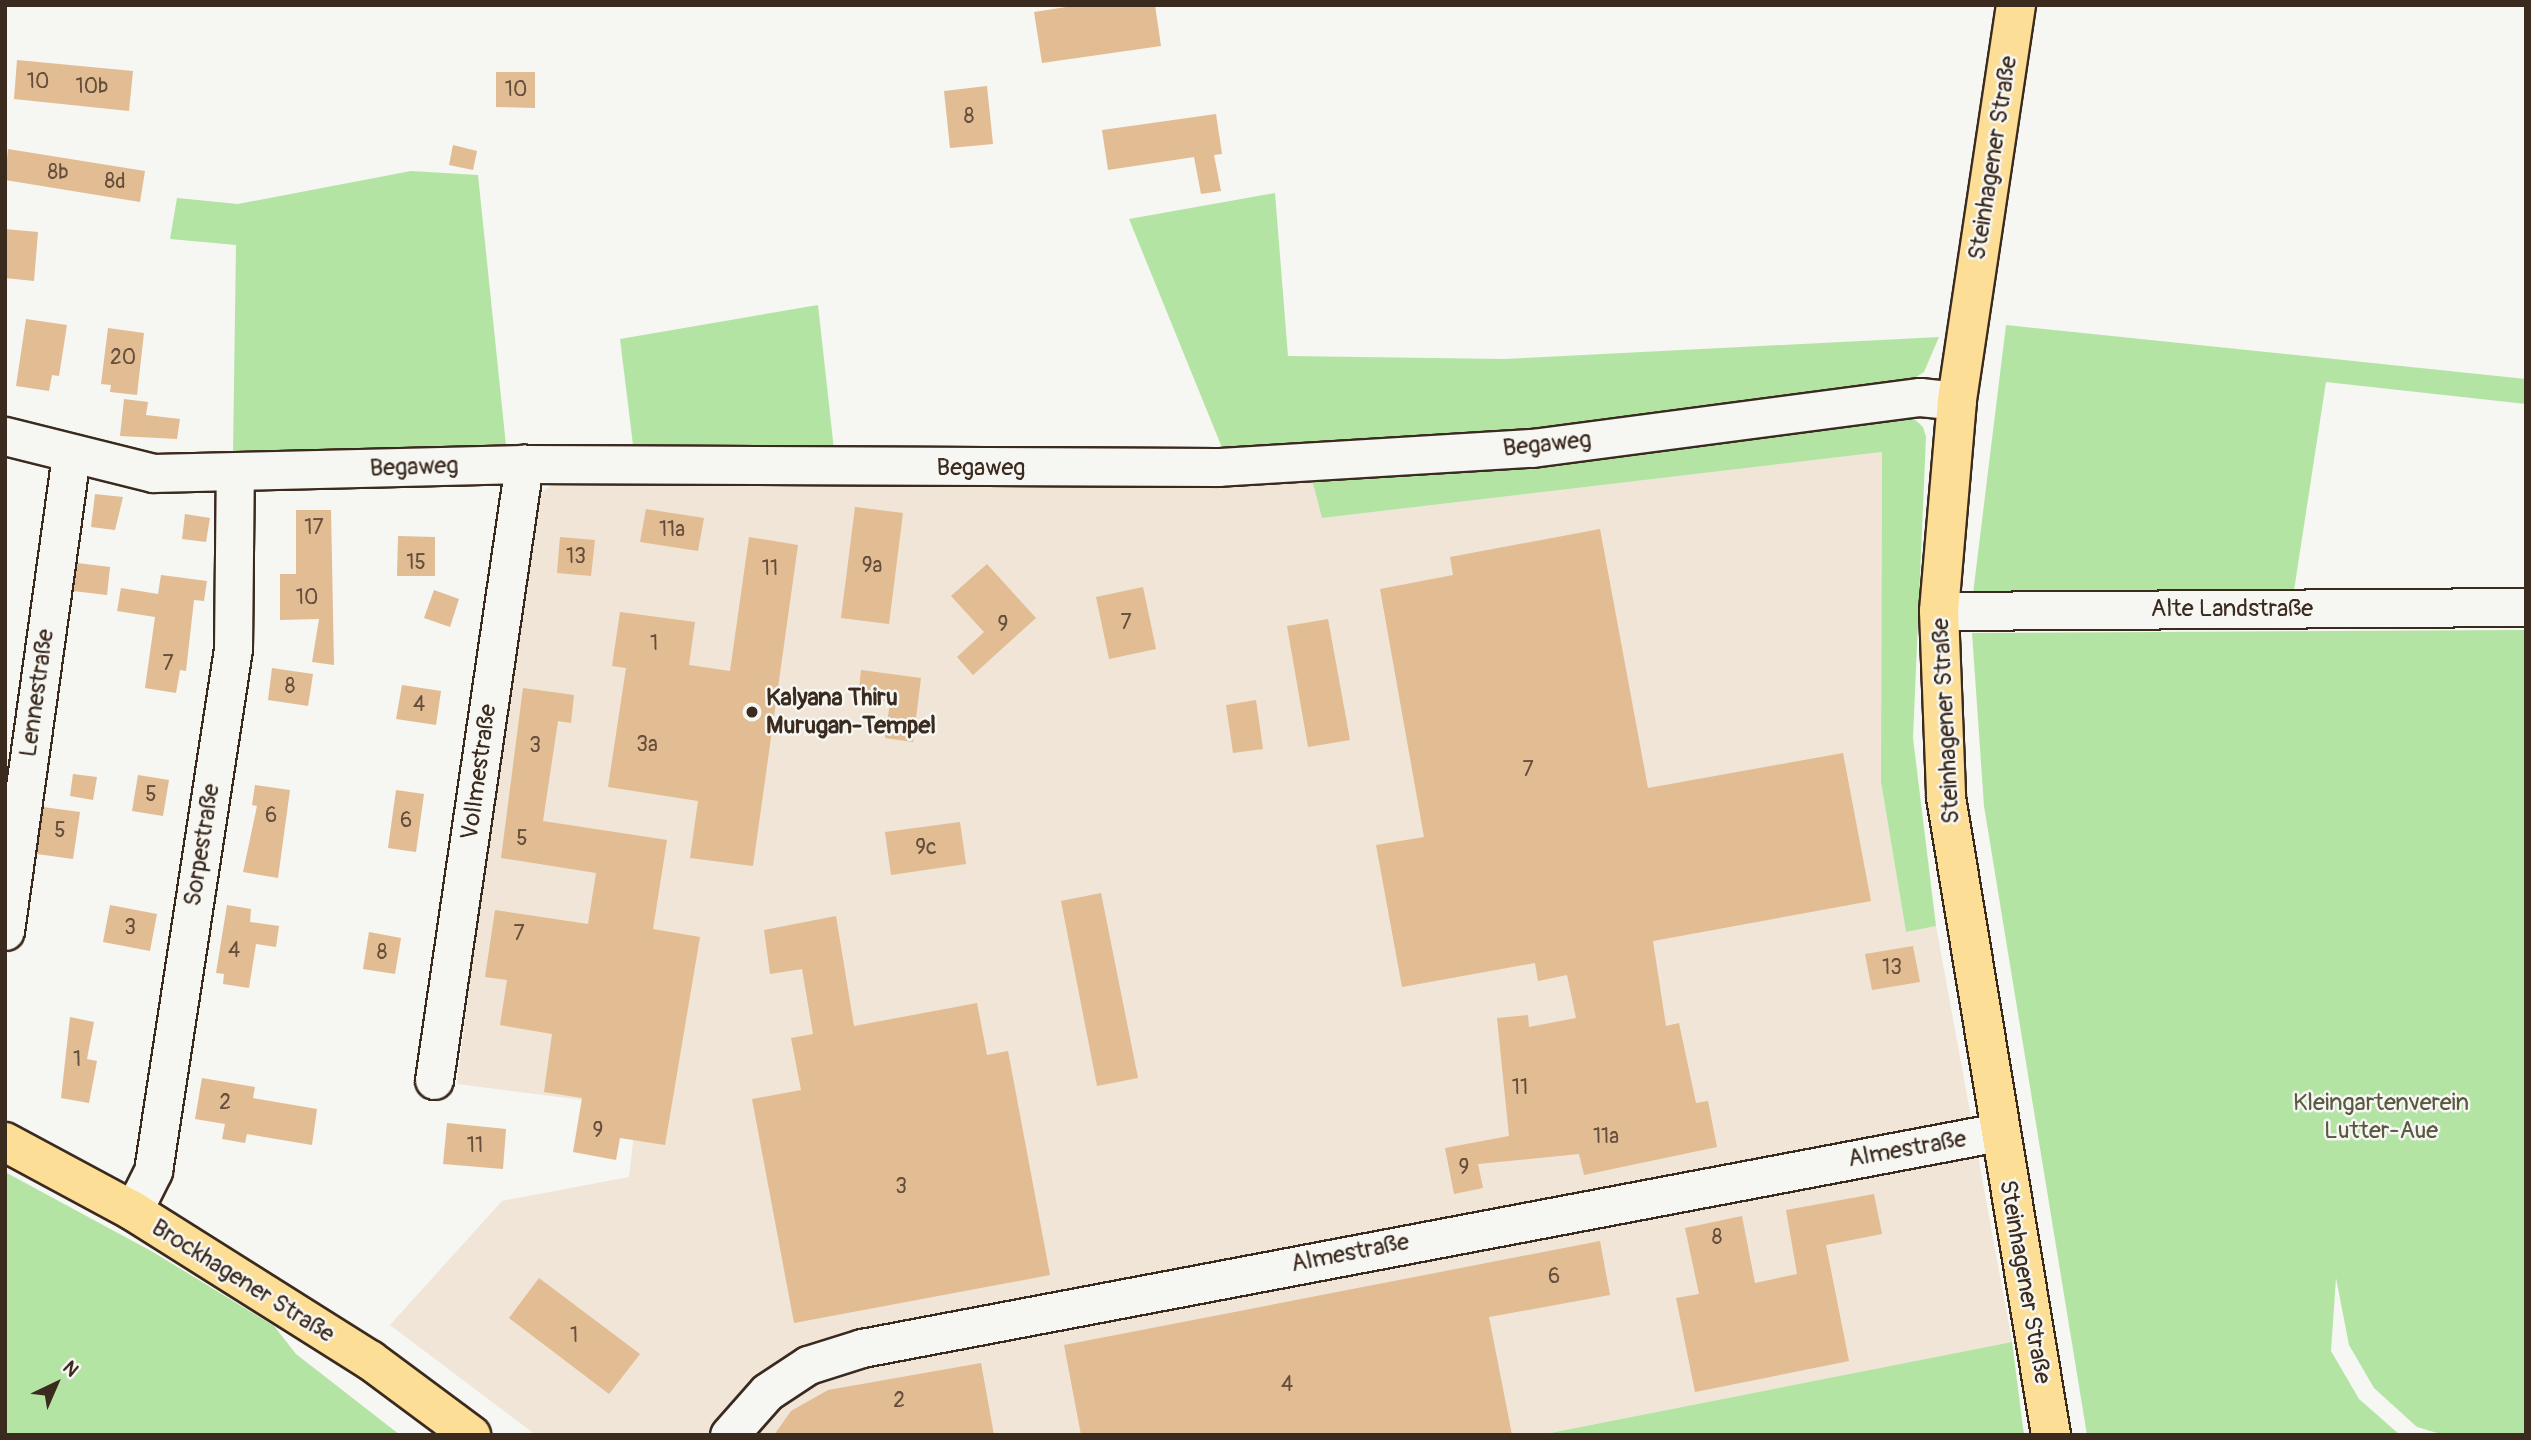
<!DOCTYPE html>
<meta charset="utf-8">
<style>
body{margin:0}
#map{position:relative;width:2531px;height:1440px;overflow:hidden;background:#f6f6f2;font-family:Pangolin,sans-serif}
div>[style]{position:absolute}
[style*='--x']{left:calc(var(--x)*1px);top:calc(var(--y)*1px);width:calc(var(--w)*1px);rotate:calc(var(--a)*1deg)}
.built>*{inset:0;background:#f0e5d6}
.green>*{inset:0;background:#b3e4a4}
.building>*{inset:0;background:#e2bc93}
.roads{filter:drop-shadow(2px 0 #3b2a1e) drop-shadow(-2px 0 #3b2a1e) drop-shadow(0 2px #3b2a1e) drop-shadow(0 -2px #3b2a1e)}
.minor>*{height:37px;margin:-18.5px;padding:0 18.5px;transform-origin:18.5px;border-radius:18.5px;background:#f6f6f2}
.major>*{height:38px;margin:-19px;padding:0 19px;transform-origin:19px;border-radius:19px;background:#fcde96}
.dots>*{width:19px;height:19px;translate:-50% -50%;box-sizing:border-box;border:4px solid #f6f6f2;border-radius:50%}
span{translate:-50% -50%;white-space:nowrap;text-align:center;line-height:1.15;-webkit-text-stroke:5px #f6f6f2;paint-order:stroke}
.number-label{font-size:21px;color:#654e3b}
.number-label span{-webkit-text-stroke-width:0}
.street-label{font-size:24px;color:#3b2a1e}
.poi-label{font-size:24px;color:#3b2a1e;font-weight:700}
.left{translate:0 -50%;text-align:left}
.park-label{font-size:24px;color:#595840}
.frame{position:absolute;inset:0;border:7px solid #3b2a1e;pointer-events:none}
.north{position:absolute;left:21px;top:1349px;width:70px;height:70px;-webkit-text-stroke:5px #f6f6f2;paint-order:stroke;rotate:44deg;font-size:19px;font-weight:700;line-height:28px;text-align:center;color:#3b2a1e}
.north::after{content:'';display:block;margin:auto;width:24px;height:32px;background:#3b2a1e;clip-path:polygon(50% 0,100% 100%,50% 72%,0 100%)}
</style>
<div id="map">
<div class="built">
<div style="clip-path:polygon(1882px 452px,1881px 782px,1906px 932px,1936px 926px,2012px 1342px,1540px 1435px,536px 1435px,390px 1325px,502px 1201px,629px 1177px,637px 1107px,457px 1084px,509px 665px,535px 505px,541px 493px,559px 480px,1217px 484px,1312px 480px,1322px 518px)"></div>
</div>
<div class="green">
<div style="clip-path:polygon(411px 171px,478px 175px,507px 455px,233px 454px,236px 245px,170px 239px,177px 198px,238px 204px)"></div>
<div style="clip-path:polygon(1275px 193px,1288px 356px,1504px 359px,1939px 337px,1924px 372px,1907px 383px,1586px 425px,1306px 451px,1223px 450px,1129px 219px)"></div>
<div style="clip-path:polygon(818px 305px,834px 450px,634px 453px,620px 339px)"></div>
<div style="clip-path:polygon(2006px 325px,2526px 379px,2526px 404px,2326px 382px,2293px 597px,1973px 594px)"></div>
<div style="clip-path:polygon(1911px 416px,1923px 427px,1926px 437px,1913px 738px,1936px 926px,1906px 932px,1881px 782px,1882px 452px,1322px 518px,1312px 480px)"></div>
<div style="clip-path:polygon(2526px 630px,2526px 1435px,2444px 1435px,2417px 1427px,2374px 1388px,2349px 1345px,2336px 1278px,2331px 1351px,2359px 1399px,2400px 1435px,2087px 1435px,1984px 806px,1972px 633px)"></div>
<div style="clip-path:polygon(5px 1172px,153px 1252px,274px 1326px,296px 1354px,400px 1435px,5px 1435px)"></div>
<div style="clip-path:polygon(2012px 1342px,2024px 1435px,1540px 1435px)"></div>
</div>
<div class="building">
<div style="clip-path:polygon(1079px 5px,1155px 5px,1161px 46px,1042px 63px,1034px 12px)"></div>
<div style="clip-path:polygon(17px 60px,133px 71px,129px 111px,14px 99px)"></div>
<div style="clip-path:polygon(496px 72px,535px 72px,535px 108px,496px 107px)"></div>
<div style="clip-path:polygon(987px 86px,993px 144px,950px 148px,944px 91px)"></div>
<div style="clip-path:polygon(1216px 114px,1222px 154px,1214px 155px,1221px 191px,1201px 194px,1194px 157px,1108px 170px,1102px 130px)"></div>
<div style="clip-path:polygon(453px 145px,477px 151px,473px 170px,449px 165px)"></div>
<div style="clip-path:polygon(8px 149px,145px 171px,140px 202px,5px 180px)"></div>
<div style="clip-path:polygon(5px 229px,38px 232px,34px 281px,5px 278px)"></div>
<div style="clip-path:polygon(26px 319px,67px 325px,59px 376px,52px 375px,49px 391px,16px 386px)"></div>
<div style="clip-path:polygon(108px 328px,144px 333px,137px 395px,110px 392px,111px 385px,101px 384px)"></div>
<div style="clip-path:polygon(124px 399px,148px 402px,146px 415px,180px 419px,177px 439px,120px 436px)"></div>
<div style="clip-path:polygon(95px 494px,123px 497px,115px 530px,91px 527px)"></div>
<div style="clip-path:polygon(855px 507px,903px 513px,889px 624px,841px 618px)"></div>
<div style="clip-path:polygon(646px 509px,704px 518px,698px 551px,640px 542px)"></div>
<div style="clip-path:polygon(296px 510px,331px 510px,334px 665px,312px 662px,319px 619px,280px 620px,280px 574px,296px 574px)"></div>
<div style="clip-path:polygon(185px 514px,210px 518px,206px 542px,182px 539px)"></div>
<div style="clip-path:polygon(1600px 529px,1648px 788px,1843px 753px,1871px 901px,1653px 941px,1666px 1026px,1679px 1023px,1696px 1103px,1708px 1101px,1717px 1147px,1584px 1175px,1579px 1154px,1478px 1164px,1483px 1188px,1454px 1194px,1445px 1148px,1509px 1136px,1497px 1018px,1528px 1015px,1529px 1027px,1576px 1018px,1567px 975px,1538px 981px,1535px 963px,1402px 987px,1376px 845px,1424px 837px,1380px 589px,1453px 575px,1450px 557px)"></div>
<div style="clip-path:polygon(398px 536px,435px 537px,435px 576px,397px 576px)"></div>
<div style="clip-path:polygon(560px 537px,595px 540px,591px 576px,557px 573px)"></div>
<div style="clip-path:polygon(749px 537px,798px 545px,753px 866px,690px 858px,698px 801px,608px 787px,626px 668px,612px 666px,620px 612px,695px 622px,689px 665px,730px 671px)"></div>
<div style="clip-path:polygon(77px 563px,110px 567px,107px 595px,73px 591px)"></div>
<div style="clip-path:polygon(987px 564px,1036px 618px,973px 675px,957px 657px,984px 632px,951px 596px)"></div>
<div style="clip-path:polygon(161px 575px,207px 581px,204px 601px,194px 600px,186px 671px,180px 670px,176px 693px,145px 688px,155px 617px,117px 611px,121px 588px,158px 594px)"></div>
<div style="clip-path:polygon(1143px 587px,1156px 649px,1109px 659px,1096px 597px)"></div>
<div style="clip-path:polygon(434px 590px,459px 599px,450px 627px,424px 618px)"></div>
<div style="clip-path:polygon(1328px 619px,1350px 740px,1308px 747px,1287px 626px)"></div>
<div style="clip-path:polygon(272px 668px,313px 674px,308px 706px,268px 700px)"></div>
<div style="clip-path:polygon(861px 670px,921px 678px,913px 742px,885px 738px,890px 702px,858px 698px)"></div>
<div style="clip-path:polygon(402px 685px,441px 691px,436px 725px,396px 719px)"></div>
<div style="clip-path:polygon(523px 688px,574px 695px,571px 723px,558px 721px,543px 821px,667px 840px,653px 929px,700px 937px,665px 1145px,620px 1138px,616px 1160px,573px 1152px,582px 1098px,544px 1092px,552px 1034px,500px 1025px,507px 980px,485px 977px,495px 910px,588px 924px,596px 873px,501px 858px)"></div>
<div style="clip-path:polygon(1256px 700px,1263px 749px,1233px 753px,1226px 705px)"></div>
<div style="clip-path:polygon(73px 774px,97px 777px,93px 800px,70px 796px)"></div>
<div style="clip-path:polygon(138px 775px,169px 780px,163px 816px,132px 811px)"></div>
<div style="clip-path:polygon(255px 785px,290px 790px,278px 878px,243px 872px,257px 806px,252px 805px)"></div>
<div style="clip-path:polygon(396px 790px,424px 794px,416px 852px,388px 848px)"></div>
<div style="clip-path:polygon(43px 807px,80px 812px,73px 859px,37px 854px)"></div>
<div style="clip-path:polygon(960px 822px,966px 864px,891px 875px,885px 832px)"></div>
<div style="clip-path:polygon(1101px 893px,1138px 1078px,1097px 1086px,1061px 901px)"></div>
<div style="clip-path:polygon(110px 905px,157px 914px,150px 951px,103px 942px)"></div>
<div style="clip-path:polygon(227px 905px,251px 909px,250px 922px,279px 926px,276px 947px,256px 944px,249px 988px,223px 984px,224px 974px,216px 973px)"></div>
<div style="clip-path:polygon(836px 916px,854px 1026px,977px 1003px,987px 1055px,1008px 1051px,1050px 1275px,794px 1323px,752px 1099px,801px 1090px,791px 1038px,813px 1034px,802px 969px,770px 974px,764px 930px)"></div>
<div style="clip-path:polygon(369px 932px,401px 938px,395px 974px,363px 969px)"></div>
<div style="clip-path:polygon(1913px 946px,1920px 982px,1872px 990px,1865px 954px)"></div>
<div style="clip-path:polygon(70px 1017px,94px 1022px,87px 1059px,97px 1061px,89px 1103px,61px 1098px)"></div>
<div style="clip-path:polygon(202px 1078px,255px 1087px,253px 1098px,317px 1109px,312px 1145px,247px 1134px,245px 1143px,222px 1139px,225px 1124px,195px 1119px)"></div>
<div style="clip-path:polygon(447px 1123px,506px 1129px,503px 1169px,443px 1164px)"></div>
<div style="clip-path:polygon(1874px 1194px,1882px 1234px,1826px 1245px,1849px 1361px,1695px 1392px,1676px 1298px,1699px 1294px,1685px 1228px,1742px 1216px,1755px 1283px,1797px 1274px,1786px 1210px)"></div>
<div style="clip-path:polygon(1600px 1241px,1610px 1295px,1489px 1317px,1512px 1435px,1081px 1435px,1064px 1345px)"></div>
<div style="clip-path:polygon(539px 1278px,640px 1354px,609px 1394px,509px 1318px)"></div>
<div style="clip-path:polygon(981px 1363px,994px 1435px,774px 1435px,791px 1411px,828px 1390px)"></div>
</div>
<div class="roads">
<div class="minor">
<div style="--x:5;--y:436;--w:153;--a:14"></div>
<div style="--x:153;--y:473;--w:371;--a:-1.4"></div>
<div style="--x:524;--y:464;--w:694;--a:0.25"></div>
<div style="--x:1218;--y:467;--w:315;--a:-3.5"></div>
<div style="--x:1532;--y:448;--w:391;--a:-7.5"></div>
<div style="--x:1920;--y:397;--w:37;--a:6"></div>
<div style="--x:1939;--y:611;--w:587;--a:-0.39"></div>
<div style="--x:5;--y:931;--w:482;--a:-82.1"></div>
<div style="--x:434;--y:1080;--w:623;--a:-81.69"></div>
<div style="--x:133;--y:1211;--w:45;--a:-63.4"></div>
<div style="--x:153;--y:1171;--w:528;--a:-81.29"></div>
<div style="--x:233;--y:649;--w:177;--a:-89.4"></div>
<div style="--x:729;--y:1435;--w:57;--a:-48.5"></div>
<div style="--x:767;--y:1392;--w:49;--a:-33.4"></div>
<div style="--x:808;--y:1365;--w:57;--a:-17.5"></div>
<div style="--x:862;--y:1348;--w:1157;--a:-10.76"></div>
</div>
<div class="major">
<div style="--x:2016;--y:5;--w:400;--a:98.5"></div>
<div style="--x:1957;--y:401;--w:211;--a:94.9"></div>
<div style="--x:1939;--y:611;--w:186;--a:87.8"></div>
<div style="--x:1946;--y:797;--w:647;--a:80.65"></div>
<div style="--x:5;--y:1142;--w:145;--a:28.3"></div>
<div style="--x:133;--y:1211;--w:280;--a:32.2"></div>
<div style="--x:370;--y:1360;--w:126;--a:36.6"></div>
</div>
</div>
<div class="dots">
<div style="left:752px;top:712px;background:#3b2a1e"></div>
</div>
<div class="number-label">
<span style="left:38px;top:82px">10</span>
<span style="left:92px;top:87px">10b</span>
<span style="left:516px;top:90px">10</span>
<span style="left:969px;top:117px">8</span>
<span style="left:58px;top:173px">8b</span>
<span style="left:115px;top:182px">8d</span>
<span style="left:123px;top:358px">20</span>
<span style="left:314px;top:528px">17</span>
<span style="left:672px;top:530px">11a</span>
<span style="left:576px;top:557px">13</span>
<span style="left:416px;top:563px">15</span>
<span style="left:872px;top:566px">9a</span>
<span style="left:770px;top:569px">11</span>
<span style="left:307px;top:598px">10</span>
<span style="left:1126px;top:623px">7</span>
<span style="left:1003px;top:625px">9</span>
<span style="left:654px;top:644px">1</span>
<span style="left:168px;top:664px">7</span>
<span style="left:290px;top:687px">8</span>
<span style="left:419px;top:705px">4</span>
<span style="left:647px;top:745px">3a</span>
<span style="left:535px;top:746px">3</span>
<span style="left:1528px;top:770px">7</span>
<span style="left:151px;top:795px">5</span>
<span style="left:271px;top:816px">6</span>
<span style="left:406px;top:821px">6</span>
<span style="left:60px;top:831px">5</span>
<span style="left:522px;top:839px">5</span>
<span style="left:926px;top:848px">9c</span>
<span style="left:130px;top:928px">3</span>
<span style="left:519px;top:934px">7</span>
<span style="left:234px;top:951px">4</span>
<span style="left:382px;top:953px">8</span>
<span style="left:1892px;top:968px">13</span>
<span style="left:77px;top:1060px">1</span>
<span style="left:1520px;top:1088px">11</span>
<span style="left:225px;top:1103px">2</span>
<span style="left:598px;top:1131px">9</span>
<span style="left:1606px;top:1137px">11a</span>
<span style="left:475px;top:1146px">11</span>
<span style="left:1464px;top:1168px">9</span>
<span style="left:901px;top:1187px">3</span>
<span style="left:1717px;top:1238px">8</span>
<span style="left:1554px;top:1277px">6</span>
<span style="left:574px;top:1336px">1</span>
<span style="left:1287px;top:1385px">4</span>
<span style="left:899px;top:1401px">2</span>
</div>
<div class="street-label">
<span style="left:1993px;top:158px;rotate:-81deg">Steinhagener Straße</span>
<span style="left:1547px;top:444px;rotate:-6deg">Begaweg</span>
<span style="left:414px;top:467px;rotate:-2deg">Begaweg</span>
<span style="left:981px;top:468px">Begaweg</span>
<span style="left:2232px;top:609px">Alte Landstraße</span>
<span style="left:37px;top:693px;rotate:-82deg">Lennestraße</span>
<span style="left:1946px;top:721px;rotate:-93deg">Steinhagener Straße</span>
<span style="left:479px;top:772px;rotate:-82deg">Vollmestraße</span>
<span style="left:202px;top:845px;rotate:-81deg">Sorpestraße</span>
<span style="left:1907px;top:1149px;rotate:-10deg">Almestraße</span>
<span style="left:1350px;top:1253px;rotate:-11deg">Almestraße</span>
<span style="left:243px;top:1281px;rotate:32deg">Brockhagener Straße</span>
<span style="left:2025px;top:1282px;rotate:80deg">Steinhagener Straße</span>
</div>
<div class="poi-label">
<span class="left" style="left:766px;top:712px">Kalyana Thiru<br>Murugan-Tempel</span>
</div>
<div class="park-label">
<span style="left:2381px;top:1117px">Kleingartenverein<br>Lutter-Aue</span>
</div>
<div class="frame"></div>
<div class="north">N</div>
</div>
